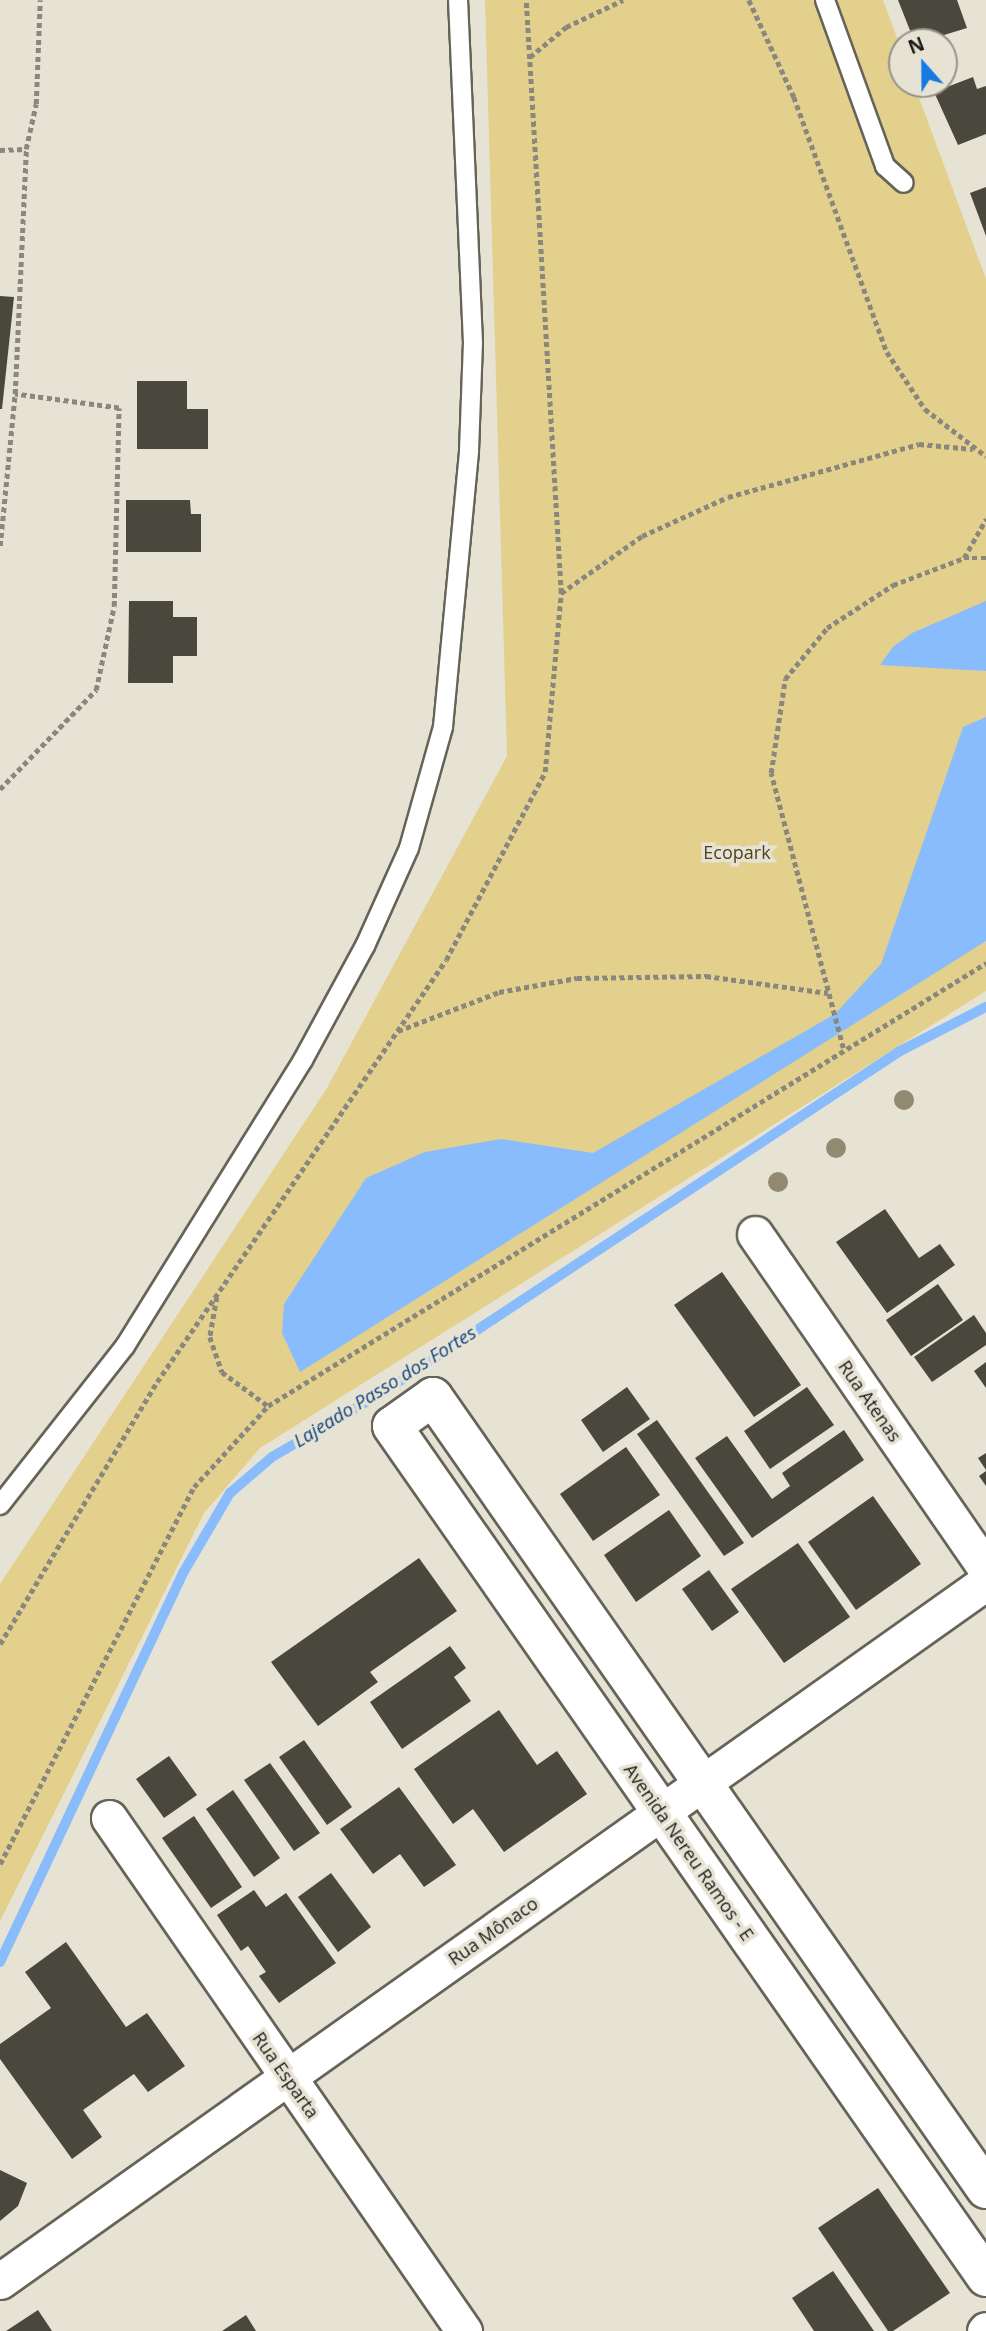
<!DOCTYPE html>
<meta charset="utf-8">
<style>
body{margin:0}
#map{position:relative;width:986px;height:2331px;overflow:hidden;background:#e6e3d5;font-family:"Open Sans",sans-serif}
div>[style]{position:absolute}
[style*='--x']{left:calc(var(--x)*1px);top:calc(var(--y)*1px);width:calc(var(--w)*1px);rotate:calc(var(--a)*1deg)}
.green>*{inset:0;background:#e2d08c}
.water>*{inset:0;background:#88bcfd}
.stream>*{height:10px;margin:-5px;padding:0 5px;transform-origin:5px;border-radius:5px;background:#88bcfd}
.building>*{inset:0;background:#4a473c}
.path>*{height:4.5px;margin-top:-2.25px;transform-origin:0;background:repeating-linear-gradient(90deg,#8a887e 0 5px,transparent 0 8.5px)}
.roads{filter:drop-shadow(2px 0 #666357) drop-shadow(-2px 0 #666357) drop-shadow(0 2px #666357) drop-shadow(0 -2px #666357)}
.service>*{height:18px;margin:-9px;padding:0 9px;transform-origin:9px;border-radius:9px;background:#fff}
.minor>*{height:35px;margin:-17.5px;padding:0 17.5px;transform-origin:17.5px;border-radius:17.5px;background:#fff}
.tertiary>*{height:38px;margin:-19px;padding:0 19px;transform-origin:19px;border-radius:19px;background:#fff}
.trees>*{width:20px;height:20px;margin:-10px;border-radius:50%;background:#918a70}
span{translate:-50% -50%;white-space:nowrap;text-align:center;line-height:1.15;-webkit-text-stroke:7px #e6e3d5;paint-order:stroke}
.park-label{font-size:18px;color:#4c421e}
.street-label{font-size:18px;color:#1d1c17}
.water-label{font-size:19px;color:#11457e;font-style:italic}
.north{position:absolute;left:888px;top:28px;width:70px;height:70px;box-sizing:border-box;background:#e6e3d5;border:2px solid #969389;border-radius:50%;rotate:339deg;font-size:19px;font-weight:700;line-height:28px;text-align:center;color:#1d1c17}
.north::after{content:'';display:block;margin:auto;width:24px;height:32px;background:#167ae2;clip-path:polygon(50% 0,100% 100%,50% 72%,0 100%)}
</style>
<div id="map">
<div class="green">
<div style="clip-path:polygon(485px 0,883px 0,902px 51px,902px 84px,914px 84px,986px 279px,986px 991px,260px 1448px,204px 1513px,0 1921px,0 1584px,327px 1088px,507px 756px)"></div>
</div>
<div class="water">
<div style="clip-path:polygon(986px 601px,986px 671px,880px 665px,893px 647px,912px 633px)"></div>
<div style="clip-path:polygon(986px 717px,986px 941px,300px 1372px,282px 1333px,284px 1304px,366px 1178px,425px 1152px,501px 1139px,593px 1153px,835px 1014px,881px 964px,963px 727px)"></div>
</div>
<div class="stream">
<div style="--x:0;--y:1962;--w:430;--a:-64.8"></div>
<div style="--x:183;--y:1573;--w:93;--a:-59.6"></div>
<div style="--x:230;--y:1493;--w:55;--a:-40.6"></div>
<div style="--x:272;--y:1457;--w:125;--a:-30.3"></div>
<div style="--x:380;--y:1394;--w:623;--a:-33.41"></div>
<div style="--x:900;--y:1051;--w:97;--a:-27.1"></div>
</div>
<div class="building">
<div style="clip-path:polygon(898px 0,957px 0,967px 28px,921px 42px,917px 31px,911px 33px)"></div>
<div style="clip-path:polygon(973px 77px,977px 89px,986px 86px,986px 134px,958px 145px,934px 92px)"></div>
<div style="clip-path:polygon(986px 187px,986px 236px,970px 193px)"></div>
<div style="clip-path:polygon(0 296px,14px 297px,2px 409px,0 409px)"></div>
<div style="clip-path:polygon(137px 381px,187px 381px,187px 409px,208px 409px,208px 449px,137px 449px)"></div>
<div style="clip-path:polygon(126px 500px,190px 500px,191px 514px,201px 514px,201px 552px,126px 552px)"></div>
<div style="clip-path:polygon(129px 601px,173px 601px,173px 617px,197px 617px,197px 656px,173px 656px,173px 683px,128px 683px)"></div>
<div style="clip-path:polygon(885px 1209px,919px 1258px,940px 1244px,955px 1265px,887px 1313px,836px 1242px)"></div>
<div style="clip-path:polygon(722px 1272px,801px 1385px,754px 1417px,674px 1305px)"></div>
<div style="clip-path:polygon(938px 1284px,963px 1320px,911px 1356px,886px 1320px)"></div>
<div style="clip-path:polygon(974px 1315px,986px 1333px,986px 1345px,932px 1382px,914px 1357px)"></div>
<div style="clip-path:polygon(986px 1362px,986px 1388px,974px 1371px)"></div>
<div style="clip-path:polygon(627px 1387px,650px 1419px,603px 1452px,581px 1420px)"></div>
<div style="clip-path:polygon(807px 1387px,834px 1425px,770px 1469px,744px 1431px)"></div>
<div style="clip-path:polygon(657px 1420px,744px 1543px,724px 1556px,637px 1434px)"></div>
<div style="clip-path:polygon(844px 1430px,864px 1460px,752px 1538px,695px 1458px,727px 1436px,772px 1499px,790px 1486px,782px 1473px)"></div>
<div style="clip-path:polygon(626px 1447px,660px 1495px,593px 1541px,560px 1494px)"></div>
<div style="clip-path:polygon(986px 1453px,986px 1470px,978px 1458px)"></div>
<div style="clip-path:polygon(986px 1471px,986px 1486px,979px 1476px)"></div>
<div style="clip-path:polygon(873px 1496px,921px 1564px,856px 1610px,808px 1542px)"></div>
<div style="clip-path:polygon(669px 1510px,701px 1556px,636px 1602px,604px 1555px)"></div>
<div style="clip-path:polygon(798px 1543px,850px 1617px,784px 1663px,731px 1589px)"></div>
<div style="clip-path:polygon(419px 1558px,457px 1611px,370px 1672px,378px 1682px,318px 1726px,271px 1662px)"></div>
<div style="clip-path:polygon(709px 1570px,739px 1612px,712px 1631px,682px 1589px)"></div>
<div style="clip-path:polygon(450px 1646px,466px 1668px,454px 1677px,471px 1701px,402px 1749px,370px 1702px)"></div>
<div style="clip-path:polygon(499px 1710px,537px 1765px,557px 1751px,587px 1794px,504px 1852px,473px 1809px,453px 1824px,414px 1769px)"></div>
<div style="clip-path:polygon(304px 1740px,352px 1807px,327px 1825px,279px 1757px)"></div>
<div style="clip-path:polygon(169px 1756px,197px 1795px,164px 1818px,136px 1779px)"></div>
<div style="clip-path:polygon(270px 1763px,320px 1833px,294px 1851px,244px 1780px)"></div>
<div style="clip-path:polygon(399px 1787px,456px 1865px,424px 1887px,400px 1854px,373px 1874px,340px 1829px)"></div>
<div style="clip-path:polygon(233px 1790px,280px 1858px,254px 1877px,206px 1809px)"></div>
<div style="clip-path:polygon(194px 1816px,242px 1887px,211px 1908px,162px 1838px)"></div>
<div style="clip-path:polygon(331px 1873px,371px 1927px,338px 1952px,298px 1897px)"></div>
<div style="clip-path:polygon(254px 1890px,266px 1907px,286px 1893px,336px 1963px,279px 2003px,259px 1976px,266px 1972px,248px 1946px,241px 1951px,217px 1915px)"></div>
<div style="clip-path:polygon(66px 1942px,126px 2027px,147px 2013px,185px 2066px,148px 2092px,134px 2074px,83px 2110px,102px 2137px,72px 2159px,0 2059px,0 2044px,51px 2008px,25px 1972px)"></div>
<div style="clip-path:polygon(0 2170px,27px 2183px,18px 2206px,0 2221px)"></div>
<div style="clip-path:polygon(878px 2188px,950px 2293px,893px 2331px,888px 2331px,818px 2228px)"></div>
<div style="clip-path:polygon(833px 2271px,874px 2331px,814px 2331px,792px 2298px)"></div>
<div style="clip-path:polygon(38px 2310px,52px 2331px,6px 2331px)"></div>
<div style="clip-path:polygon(246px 2315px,256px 2331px,222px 2331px)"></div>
</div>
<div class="path">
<div style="--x:749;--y:0;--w:107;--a:65.1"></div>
<div style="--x:794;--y:97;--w:271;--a:70"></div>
<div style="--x:887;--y:352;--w:69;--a:56.3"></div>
<div style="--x:925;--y:409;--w:77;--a:37.6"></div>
<div style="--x:530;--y:57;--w:47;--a:-39.8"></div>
<div style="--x:566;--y:27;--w:63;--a:-25.3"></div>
<div style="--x:0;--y:150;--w:26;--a:-2"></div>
<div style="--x:0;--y:546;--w:153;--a:-84.4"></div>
<div style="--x:15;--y:394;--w:245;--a:-87.4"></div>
<div style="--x:26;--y:149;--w:46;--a:-77.5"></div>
<div style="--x:36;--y:104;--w:104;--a:-87.8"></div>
<div style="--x:964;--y:558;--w:45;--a:-60.6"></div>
<div style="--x:561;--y:593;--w:99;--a:-35.1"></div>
<div style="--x:642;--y:536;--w:94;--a:-24.4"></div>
<div style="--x:728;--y:497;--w:198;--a:-15.5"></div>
<div style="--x:919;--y:444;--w:54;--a:5.3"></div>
<div style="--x:0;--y:789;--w:138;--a:-45.9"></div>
<div style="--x:96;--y:690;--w:86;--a:-77.9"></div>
<div style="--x:114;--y:606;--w:198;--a:-88.6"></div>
<div style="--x:119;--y:408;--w:105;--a:-172.3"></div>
<div style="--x:398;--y:1031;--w:108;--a:-21.1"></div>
<div style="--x:499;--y:992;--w:79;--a:-10.2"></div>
<div style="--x:577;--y:978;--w:129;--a:-0.9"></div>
<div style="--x:706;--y:976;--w:123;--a:7.9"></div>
<div style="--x:843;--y:1048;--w:284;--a:-104.7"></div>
<div style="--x:771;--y:773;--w:95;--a:-81.5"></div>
<div style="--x:785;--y:679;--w:66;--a:-50.5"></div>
<div style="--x:827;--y:628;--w:79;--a:-33.1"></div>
<div style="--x:893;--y:585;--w:76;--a:-20.8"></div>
<div style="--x:964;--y:558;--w:22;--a:0"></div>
<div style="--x:217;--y:1297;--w:41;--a:99.9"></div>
<div style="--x:210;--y:1337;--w:37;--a:71"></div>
<div style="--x:222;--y:1372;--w:57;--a:36.5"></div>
<div style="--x:0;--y:1644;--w:305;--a:-59.1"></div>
<div style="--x:157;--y:1382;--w:511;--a:-55.6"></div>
<div style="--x:446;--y:960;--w:212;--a:-62.2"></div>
<div style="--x:545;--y:772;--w:180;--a:-84.9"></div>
<div style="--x:561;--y:593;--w:594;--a:-93.38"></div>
<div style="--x:0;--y:1864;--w:424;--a:-62.8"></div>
<div style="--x:194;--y:1487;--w:110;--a:-47.6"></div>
<div style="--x:268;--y:1406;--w:844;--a:-31.67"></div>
</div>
<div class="roads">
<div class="service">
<div style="--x:825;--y:0;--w:177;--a:70.1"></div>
<div style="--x:885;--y:166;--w:25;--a:42"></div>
<div style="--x:0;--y:1505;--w:202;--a:-51.8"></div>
<div style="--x:125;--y:1346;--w:337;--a:-58.1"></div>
<div style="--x:303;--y:1060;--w:130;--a:-61.5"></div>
<div style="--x:365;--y:946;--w:107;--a:-65.8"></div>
<div style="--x:409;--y:848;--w:126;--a:-74.3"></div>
<div style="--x:443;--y:727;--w:277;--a:-84.6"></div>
<div style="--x:469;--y:451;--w:108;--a:-87.9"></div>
<div style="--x:473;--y:343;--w:343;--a:-92.5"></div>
</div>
<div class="minor">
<div style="--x:755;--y:1234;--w:407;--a:55.4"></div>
<div style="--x:109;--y:1818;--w:624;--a:55.32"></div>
<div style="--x:0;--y:2281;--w:1209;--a:-35.33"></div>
<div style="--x:985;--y:2331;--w:1;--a:-45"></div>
</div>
<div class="tertiary">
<div style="--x:986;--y:2189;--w:966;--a:-124.92"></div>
<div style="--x:433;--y:1397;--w:50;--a:144.7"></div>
<div style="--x:392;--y:1426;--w:1038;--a:55.08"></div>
</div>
</div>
<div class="trees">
<div style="left:904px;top:1100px"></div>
<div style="left:836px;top:1148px"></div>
<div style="left:778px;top:1182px"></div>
</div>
<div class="park-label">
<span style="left:737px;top:852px">Ecopark</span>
</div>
<div class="street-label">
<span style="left:870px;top:1401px;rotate:55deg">Rua Atenas</span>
<span style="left:689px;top:1852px;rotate:55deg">Avenida Nereu Ramos - E</span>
<span style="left:493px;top:1931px;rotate:-35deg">Rua Mônaco</span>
<span style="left:286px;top:2075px;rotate:55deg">Rua Esparta</span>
</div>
<div class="water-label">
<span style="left:385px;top:1387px;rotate:-32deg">Lajeado Passo dos Fortes</span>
</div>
<div class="north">N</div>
</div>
